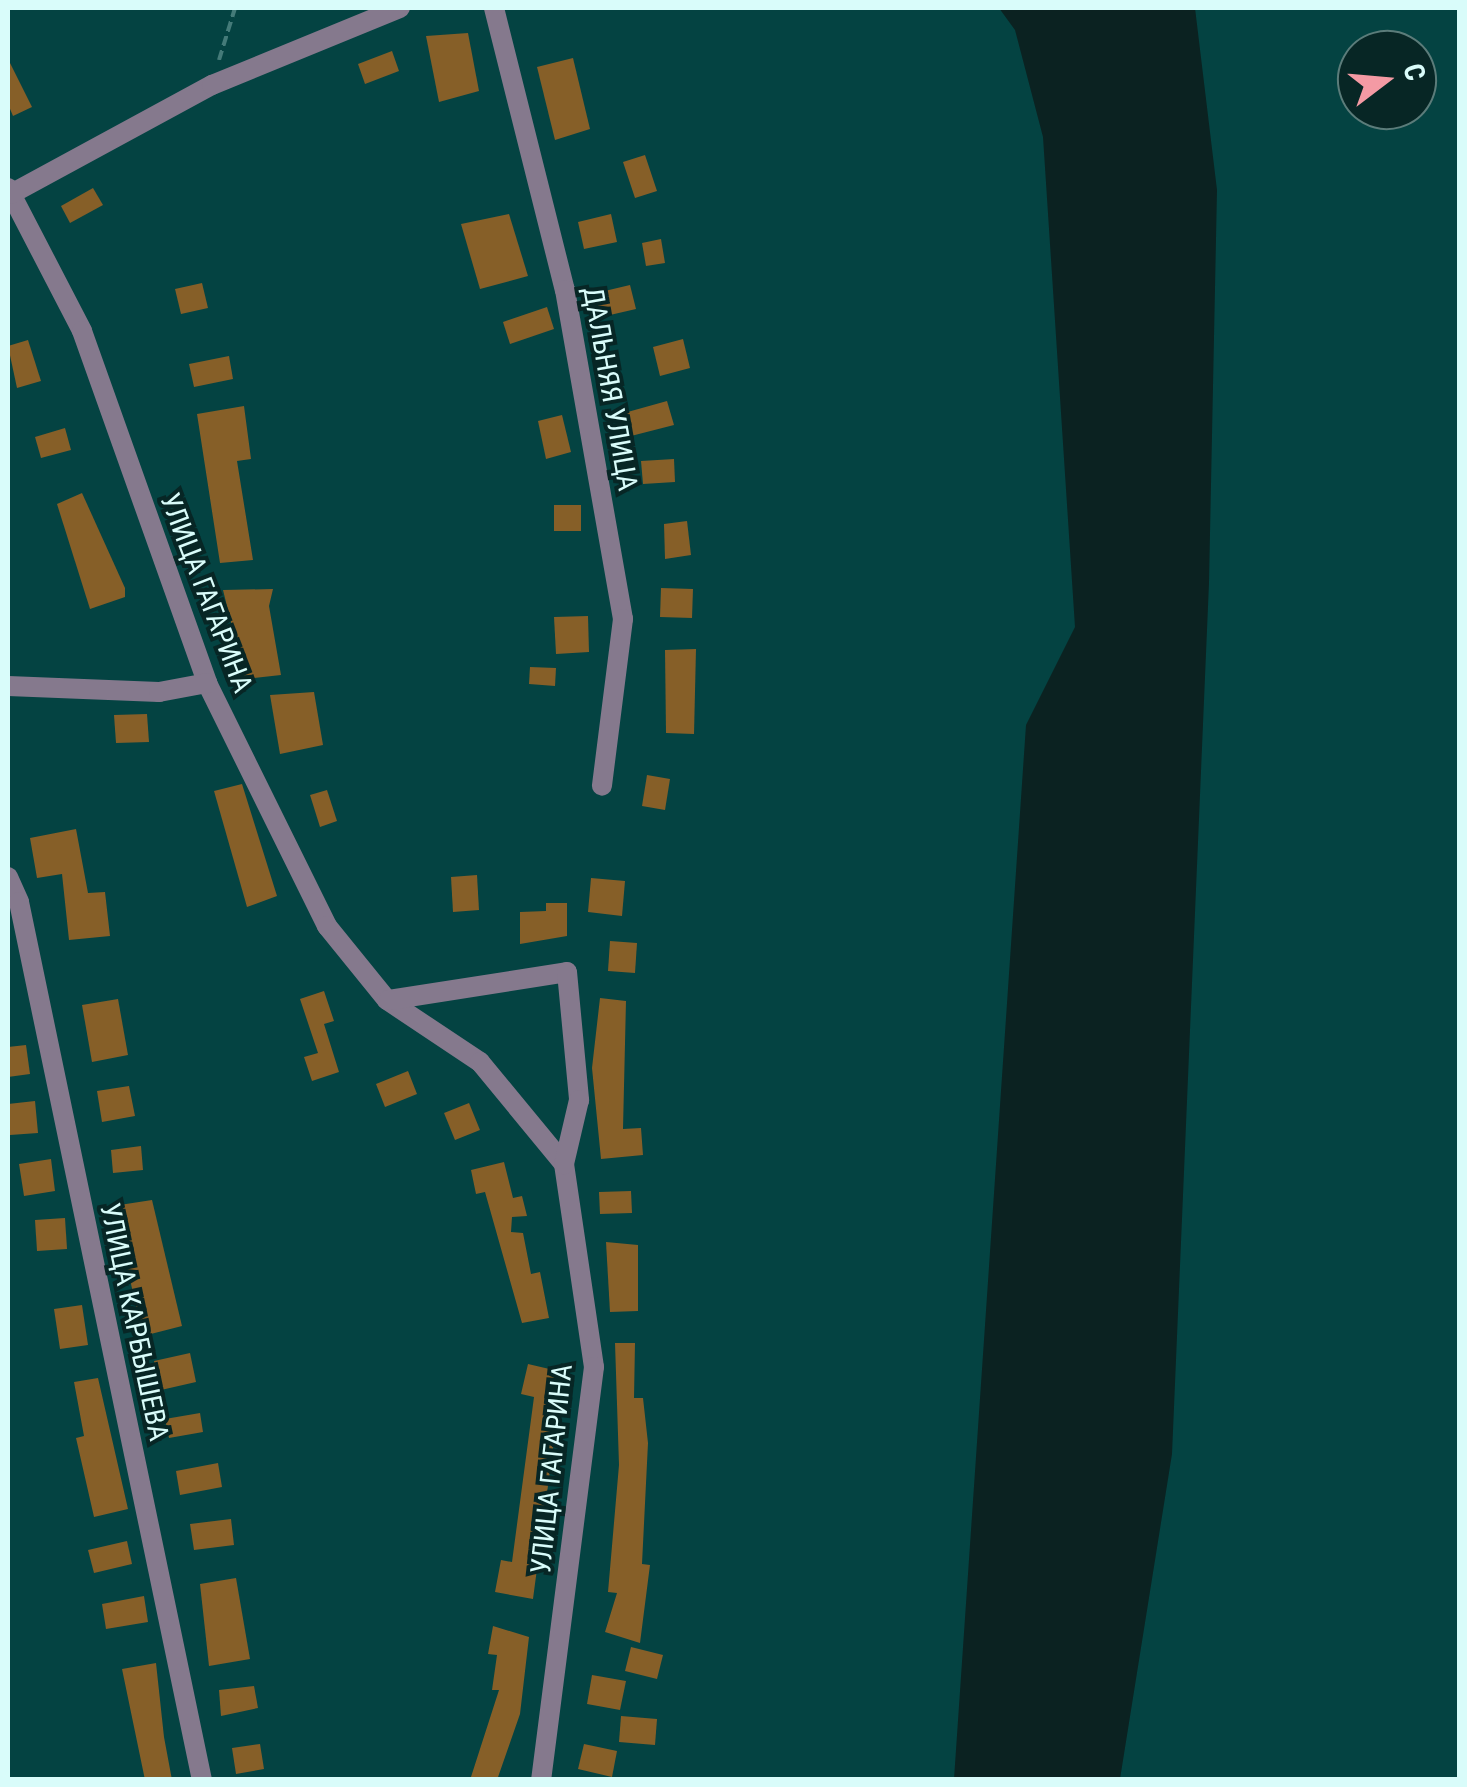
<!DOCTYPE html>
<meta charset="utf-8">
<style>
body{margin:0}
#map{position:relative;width:1467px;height:1787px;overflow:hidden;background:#044342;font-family:"Roboto Condensed",sans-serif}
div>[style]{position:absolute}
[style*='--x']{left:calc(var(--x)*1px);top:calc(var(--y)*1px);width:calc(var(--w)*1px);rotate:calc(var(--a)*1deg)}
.water>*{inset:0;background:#0b2221}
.building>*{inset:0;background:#865f28}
.path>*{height:4px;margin-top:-2px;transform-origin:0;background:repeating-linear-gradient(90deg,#447b79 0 10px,transparent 0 15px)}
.minor>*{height:20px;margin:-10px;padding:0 10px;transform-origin:10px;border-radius:10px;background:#85798d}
span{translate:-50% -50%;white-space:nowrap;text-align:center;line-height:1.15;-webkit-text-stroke:8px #072625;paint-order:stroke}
.street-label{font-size:28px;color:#d9fcfa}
.frame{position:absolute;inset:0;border:10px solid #d9fcfa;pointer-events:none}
.north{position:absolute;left:1337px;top:30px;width:100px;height:100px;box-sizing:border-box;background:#072625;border:2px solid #5b7c7a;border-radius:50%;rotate:74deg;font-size:28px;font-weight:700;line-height:40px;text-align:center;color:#d9fcfa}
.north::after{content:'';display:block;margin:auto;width:35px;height:45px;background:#f49aa4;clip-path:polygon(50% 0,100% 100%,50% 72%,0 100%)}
</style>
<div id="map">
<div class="water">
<div style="clip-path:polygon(999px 8px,1195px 8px,1217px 190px,1209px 583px,1172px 1454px,1120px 1779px,954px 1779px,1026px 725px,1075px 627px,1043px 137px,1015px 30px)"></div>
</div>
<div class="building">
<div style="clip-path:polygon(468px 33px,479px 91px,439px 102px,426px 36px)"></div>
<div style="clip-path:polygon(392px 51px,399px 71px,365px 84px,358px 64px)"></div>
<div style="clip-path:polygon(573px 58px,590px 129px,555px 140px,537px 67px)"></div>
<div style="clip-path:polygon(8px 59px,32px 107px,13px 116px,8px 104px)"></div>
<div style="clip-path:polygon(645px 155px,657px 191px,635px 198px,623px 162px)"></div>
<div style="clip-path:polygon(93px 188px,103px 205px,70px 223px,61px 206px)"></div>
<div style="clip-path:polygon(509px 214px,528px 276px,480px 289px,461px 224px)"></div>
<div style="clip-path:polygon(611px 214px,617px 242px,584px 249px,578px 222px)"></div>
<div style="clip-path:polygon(661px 239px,665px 263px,646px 266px,642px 243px)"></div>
<div style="clip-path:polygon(202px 283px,208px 308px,181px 314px,175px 289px)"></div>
<div style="clip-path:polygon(630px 285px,636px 309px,597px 318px,592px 294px)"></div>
<div style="clip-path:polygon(547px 307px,554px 329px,510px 344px,503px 322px)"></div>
<div style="clip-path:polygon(683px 339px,690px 368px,660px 376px,653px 347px)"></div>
<div style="clip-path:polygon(28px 340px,41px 381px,17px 388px,8px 346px)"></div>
<div style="clip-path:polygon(229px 356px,233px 379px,194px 387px,189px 364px)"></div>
<div style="clip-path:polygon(667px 401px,674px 425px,631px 436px,624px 413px)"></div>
<div style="clip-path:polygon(244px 406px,251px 459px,237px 461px,253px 560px,220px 563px,197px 414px)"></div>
<div style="clip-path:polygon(562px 415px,571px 452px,546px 459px,538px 421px)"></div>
<div style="clip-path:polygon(65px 428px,71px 450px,41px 458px,35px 437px)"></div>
<div style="clip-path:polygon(674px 459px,675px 482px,643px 484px,641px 461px)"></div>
<div style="clip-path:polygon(82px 493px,125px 588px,125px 597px,90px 609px,57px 504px)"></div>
<div style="clip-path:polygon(554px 505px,581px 505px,581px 531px,554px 531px)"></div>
<div style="clip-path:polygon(687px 521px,691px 555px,665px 559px,664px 524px)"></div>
<div style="clip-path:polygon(661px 588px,693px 589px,692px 618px,660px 617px)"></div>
<div style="clip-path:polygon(273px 589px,269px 606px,281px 675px,245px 679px,223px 590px)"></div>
<div style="clip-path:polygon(588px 616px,589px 652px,556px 654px,554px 617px)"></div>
<div style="clip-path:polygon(696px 649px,694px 734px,666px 733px,665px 650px)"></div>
<div style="clip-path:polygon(530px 667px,556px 668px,555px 686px,529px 684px)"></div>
<div style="clip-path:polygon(314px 692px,323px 745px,280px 754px,270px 695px)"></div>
<div style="clip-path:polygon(147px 714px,149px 742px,116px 743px,114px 715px)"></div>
<div style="clip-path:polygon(647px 775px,670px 779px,665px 810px,642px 806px)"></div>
<div style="clip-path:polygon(242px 784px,277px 896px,247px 907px,214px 791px)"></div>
<div style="clip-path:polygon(327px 790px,337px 821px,320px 827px,310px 795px)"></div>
<div style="clip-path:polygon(76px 829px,88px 893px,105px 892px,110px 936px,69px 940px,62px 874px,37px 878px,30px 838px)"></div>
<div style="clip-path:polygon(477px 875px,479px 910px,453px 912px,451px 877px)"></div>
<div style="clip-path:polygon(591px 878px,625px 881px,622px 916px,588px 912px)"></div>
<div style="clip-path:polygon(546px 903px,567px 903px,567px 936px,520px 944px,520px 912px,546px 911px)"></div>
<div style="clip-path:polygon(610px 941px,637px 943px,635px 973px,608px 971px)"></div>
<div style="clip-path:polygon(324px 991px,334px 1021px,324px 1024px,339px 1072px,312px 1081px,304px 1057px,318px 1053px,300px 999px)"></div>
<div style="clip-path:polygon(600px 998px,626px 1001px,623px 1129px,641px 1128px,643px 1155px,601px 1159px,592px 1068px)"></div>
<div style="clip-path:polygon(118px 999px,128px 1055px,92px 1062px,82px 1005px)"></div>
<div style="clip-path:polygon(26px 1045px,30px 1074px,8px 1077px,8px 1047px)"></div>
<div style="clip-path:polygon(408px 1071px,417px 1094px,385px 1107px,376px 1084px)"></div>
<div style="clip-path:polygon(129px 1086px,135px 1116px,102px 1122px,97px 1091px)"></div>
<div style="clip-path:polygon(35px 1101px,38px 1133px,10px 1135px,8px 1104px)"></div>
<div style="clip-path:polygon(469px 1103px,480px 1130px,455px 1140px,444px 1113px)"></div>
<div style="clip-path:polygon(141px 1146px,143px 1170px,113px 1173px,111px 1150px)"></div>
<div style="clip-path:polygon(51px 1159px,55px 1191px,24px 1196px,19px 1164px)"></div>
<div style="clip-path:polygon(504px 1162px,513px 1198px,522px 1196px,527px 1216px,512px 1217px,511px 1232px,523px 1233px,531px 1274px,540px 1272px,549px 1318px,522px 1323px,485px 1192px,476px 1194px,471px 1170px)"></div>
<div style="clip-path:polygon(631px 1191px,632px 1213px,600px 1214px,599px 1192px)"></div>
<div style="clip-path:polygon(152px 1200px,182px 1326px,143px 1336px,113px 1206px)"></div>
<div style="clip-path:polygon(65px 1218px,67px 1249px,37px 1251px,35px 1220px)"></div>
<div style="clip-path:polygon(606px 1242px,638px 1245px,638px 1311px,610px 1312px)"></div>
<div style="clip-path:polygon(82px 1305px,88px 1345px,60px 1349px,54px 1309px)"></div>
<div style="clip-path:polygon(615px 1343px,635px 1343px,634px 1398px,643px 1398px,648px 1443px,642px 1564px,650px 1565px,640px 1643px,605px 1632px,617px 1593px,608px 1592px,619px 1465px)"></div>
<div style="clip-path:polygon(190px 1353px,196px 1382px,161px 1390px,154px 1361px)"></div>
<div style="clip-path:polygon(528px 1364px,558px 1371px,547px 1417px,557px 1418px,533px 1599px,495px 1592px,501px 1560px,512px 1562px,534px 1397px,521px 1394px)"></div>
<div style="clip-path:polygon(98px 1378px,128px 1509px,94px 1517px,76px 1438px,84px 1436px,74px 1382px)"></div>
<div style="clip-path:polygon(200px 1413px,203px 1432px,169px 1438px,165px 1419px)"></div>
<div style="clip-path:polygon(218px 1463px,222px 1487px,180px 1495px,176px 1471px)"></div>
<div style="clip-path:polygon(231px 1519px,234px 1545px,194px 1550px,190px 1524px)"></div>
<div style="clip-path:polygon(127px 1541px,132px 1564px,94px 1573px,88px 1550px)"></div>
<div style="clip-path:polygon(236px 1578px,250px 1659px,209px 1666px,200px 1584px)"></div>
<div style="clip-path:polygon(144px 1596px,148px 1622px,106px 1629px,102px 1604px)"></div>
<div style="clip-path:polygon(493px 1626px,529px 1637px,520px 1714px,497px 1780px,470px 1780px,499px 1690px,492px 1690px,497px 1655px,488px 1654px)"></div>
<div style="clip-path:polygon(631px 1647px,663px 1655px,657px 1679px,625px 1671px)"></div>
<div style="clip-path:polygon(156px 1663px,164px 1737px,172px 1780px,145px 1780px,122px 1669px)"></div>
<div style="clip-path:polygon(592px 1675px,626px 1681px,620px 1710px,587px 1704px)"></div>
<div style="clip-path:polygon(254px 1686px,258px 1708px,221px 1716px,219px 1690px)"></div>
<div style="clip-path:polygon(621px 1716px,657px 1719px,655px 1745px,619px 1742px)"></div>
<div style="clip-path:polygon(260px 1744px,264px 1769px,236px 1774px,232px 1748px)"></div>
<div style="clip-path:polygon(584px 1744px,617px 1751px,612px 1777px,578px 1769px)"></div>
</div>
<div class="path">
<div style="--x:219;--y:60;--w:54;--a:-72.9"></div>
</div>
<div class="minor">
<div style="--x:494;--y:8;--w:291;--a:75.9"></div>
<div style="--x:565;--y:290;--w:334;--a:80"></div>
<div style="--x:623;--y:619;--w:168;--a:97.2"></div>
<div style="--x:8;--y:188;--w:161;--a:62.6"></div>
<div style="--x:82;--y:331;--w:374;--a:70.4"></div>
<div style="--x:207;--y:683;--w:271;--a:63.7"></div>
<div style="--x:327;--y:926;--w:95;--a:51"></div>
<div style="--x:387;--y:1000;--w:112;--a:33.7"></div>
<div style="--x:480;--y:1062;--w:132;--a:50.5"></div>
<div style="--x:564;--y:1164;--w:205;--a:81.6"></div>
<div style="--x:594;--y:1367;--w:416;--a:97.3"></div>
<div style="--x:11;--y:194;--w:229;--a:-28.5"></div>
<div style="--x:212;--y:85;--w:203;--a:-22.3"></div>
<div style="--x:8;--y:686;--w:151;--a:2.3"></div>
<div style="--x:159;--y:692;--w:49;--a:-10.6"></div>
<div style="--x:8;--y:877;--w:27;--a:66"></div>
<div style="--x:19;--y:902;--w:897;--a:78.23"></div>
<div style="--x:389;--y:1000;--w:180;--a:-8.9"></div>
<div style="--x:567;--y:972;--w:129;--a:84.6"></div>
<div style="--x:579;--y:1100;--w:66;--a:103.2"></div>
</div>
<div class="street-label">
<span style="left:610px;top:389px;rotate:80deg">ДАЛЬНЯЯ УЛИЦА</span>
<span style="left:206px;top:593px;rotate:69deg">УЛИЦА ГАГАРИНА</span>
<span style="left:134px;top:1322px;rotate:78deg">УЛИЦА КАРБЫШЕВА</span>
<span style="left:552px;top:1469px;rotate:-84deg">УЛИЦА ГАГАРИНА</span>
</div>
<div class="frame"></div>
<div class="north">С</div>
</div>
